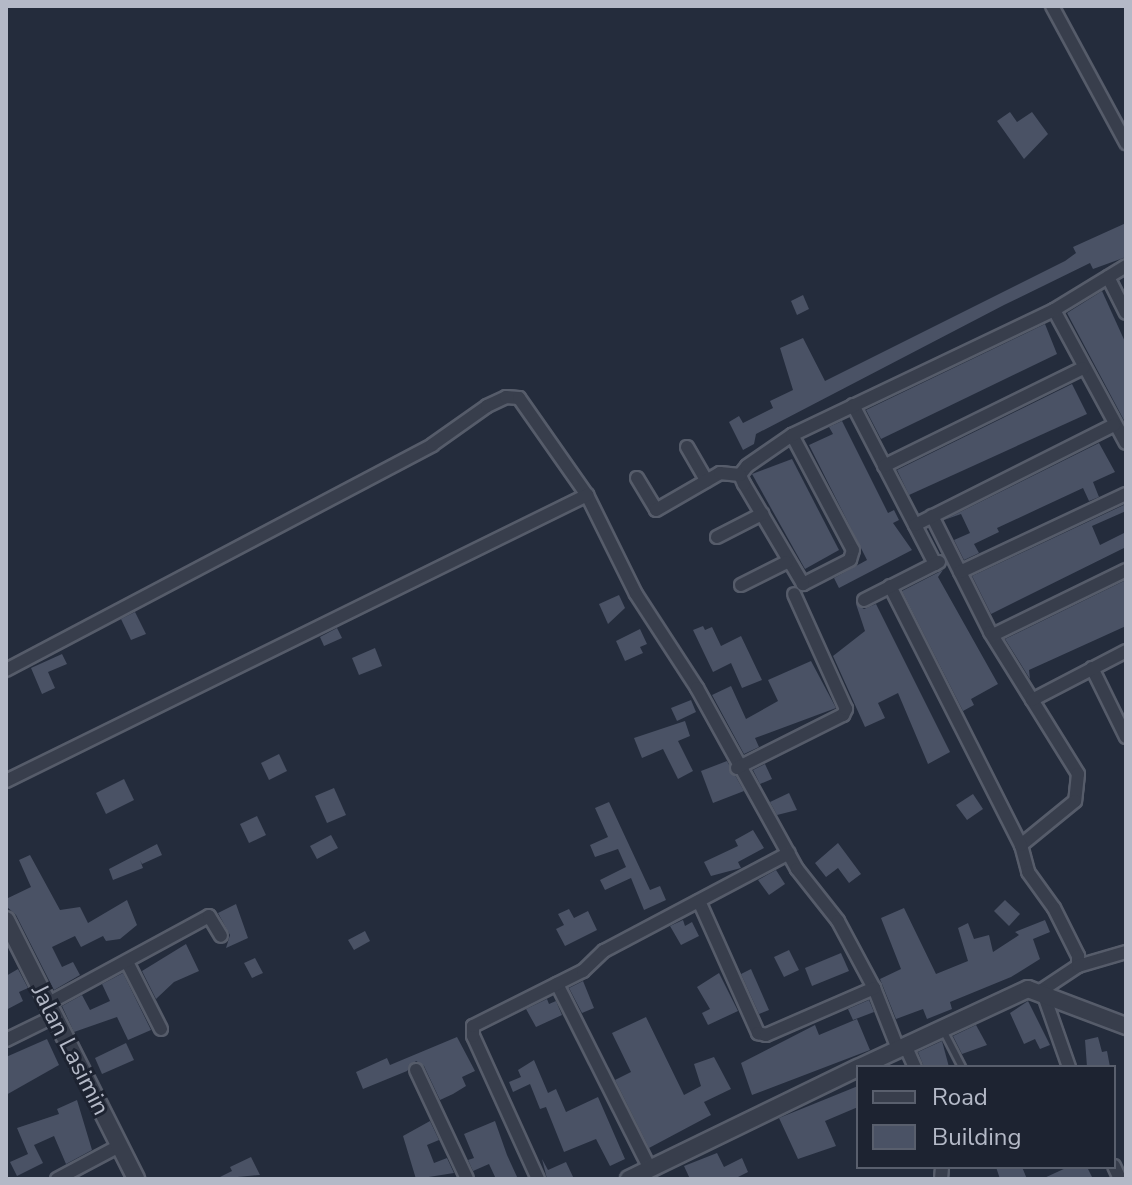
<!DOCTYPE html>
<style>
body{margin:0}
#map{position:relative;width:1132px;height:1185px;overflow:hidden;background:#242c3c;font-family:"Nunito Sans",sans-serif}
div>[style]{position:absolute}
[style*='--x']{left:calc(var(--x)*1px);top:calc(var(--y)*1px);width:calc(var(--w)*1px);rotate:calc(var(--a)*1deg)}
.building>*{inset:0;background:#4a5265}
.roads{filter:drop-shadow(2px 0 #565c6a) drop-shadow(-2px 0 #565c6a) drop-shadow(0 2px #565c6a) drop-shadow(0 -2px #565c6a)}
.service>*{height:6px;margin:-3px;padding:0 3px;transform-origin:3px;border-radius:3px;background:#383e4c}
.minor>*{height:12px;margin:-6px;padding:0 6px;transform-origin:6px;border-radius:6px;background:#383e4c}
.tertiary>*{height:16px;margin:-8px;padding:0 8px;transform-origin:8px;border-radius:8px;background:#383e4c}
span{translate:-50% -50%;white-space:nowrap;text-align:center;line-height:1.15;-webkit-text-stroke:6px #1d2331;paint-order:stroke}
.street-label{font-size:24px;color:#b4b9c7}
.frame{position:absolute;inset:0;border:8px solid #b4b9c7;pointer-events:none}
.legend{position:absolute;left:856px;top:1065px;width:260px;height:104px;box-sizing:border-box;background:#1d2331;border:2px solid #595f6d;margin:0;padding:10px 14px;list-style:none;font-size:24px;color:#b4b9c7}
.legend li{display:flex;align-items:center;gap:16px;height:40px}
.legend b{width:40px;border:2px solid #595f6d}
</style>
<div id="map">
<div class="building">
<div style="clip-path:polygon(1010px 112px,1017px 122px,1032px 112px,1048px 134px,1024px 159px,997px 121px)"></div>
<div style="clip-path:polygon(1126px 223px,1126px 257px,1093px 269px,1090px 263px,1004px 305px,756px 434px,754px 444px,743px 450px,729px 422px,739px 416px,743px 423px,773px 408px,770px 401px,793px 390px,780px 348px,803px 338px,825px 381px,1065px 261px,1076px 253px,1073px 247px)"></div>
<div style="clip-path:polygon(1102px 291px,1126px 344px,1126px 424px,1067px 313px)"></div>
<div style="clip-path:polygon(803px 295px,809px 309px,797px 315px,791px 301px)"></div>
<div style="clip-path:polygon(1045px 324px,1057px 354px,881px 439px,866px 410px)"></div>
<div style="clip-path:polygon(1072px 384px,1087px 414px,909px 495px,897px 470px)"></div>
<div style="clip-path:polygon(842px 421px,888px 513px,894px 510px,899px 520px,893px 523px,912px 550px,839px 588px,834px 578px,867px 560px,809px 445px,833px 434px,829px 427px)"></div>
<div style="clip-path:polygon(1099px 443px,1115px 472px,1093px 482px,1099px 497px,1089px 501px,1083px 488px,997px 528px,999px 532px,974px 544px,979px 553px,964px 560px,954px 540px,970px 533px,961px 514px,944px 520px)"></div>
<div style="clip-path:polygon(792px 459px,839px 550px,805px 569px,752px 474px)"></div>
<div style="clip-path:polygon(1126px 504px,1126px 511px,1092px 526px,1100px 545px,1126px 532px,1126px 547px,991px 614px,972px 576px)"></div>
<div style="clip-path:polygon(943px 570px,938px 577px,998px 684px,971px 699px,974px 705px,963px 711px,902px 591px)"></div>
<div style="clip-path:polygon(1126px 580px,1126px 626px,1029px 670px,1030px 679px,1005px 639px)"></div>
<div style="clip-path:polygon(619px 595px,625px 608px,608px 624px,599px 604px)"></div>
<div style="clip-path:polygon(856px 604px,864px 609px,876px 604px,950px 752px,928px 764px,898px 693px,878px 703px,885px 718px,865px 727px,833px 656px,865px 631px)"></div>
<div style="clip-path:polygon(135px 612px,146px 634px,131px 640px,121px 619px)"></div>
<div style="clip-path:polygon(703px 626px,705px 630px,712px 627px,721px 646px,741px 636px,762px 680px,742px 688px,731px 663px,713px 672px,693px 630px)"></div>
<div style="clip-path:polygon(337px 628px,342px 638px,324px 646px,320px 637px)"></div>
<div style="clip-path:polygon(640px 629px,647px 644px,640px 647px,643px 653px,625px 661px,616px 641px)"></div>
<div style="clip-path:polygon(375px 648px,382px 666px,359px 675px,352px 658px)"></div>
<div style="clip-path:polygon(62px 654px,67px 664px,48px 672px,55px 688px,42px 694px,31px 668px)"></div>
<div style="clip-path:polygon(811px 661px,836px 708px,755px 738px,759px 747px,744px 754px,712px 695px,731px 686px,746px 719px,778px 701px,768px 680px)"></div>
<div style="clip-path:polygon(691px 700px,696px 712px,677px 721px,671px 708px)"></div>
<div style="clip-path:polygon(685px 721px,690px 736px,678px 741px,693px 771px,678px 779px,663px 749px,642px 758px,634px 738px)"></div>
<div style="clip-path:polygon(279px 754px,287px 771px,269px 780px,261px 763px)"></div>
<div style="clip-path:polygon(727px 761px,744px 791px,713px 803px,701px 771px)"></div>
<div style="clip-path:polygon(765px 764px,772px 779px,760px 784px,753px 770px)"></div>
<div style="clip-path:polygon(124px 779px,134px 800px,106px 814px,96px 793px)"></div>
<div style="clip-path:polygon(334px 788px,346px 815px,327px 823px,315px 796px)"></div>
<div style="clip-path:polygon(789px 793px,797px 810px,777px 815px,770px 802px)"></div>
<div style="clip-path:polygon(973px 794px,983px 809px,967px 820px,956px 805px)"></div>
<div style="clip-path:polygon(609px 802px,650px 890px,660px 886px,666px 900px,644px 910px,631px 878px,605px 890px,600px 880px,626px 867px,618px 849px,595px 857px,590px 845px,608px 837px,595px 808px)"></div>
<div style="clip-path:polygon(257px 816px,266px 835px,249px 843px,240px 824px)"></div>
<div style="clip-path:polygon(753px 830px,764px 848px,738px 862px,741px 868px,711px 876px,704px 862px,738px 846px,735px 840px)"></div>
<div style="clip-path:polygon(331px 835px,338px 848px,317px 859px,310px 846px)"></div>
<div style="clip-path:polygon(838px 843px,861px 874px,849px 883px,838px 868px,826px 877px,815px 863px)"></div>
<div style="clip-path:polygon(157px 844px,162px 855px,142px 864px,140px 860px,143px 868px,113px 880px,109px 869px)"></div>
<div style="clip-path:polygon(30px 855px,60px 910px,80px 907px,88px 923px,127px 900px,137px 925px,120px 939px,106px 941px,103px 936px,81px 947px,75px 936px,52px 947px,62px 967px,73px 962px,80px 975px,54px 990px,16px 915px,6px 906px,6px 899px,31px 887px,19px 860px)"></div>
<div style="clip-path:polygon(776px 870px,785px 884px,769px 895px,758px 880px)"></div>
<div style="clip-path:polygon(1005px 900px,1020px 914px,1009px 926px,994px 911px)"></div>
<div style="clip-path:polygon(236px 904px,248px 938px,226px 948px,230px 935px,218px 913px)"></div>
<div style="clip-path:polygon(904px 908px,936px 974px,968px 961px,958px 928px,968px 923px,974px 939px,989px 935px,993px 952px,1019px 935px,1015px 932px,1045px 920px,1050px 932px,1033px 939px,1040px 959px,1011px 977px,950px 1002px,952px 1009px,927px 1019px,923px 1009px,896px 1019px,880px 979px,901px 969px,881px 918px)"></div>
<div style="clip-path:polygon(569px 909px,574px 918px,588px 911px,597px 930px,565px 946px,556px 929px,564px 925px,558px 914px)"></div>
<div style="clip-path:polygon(683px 920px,685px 926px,692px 922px,699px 936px,681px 945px,670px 926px)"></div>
<div style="clip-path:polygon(365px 931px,370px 941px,354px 950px,348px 940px)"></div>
<div style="clip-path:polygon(186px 944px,199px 971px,174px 982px,156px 999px,142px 971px)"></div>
<div style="clip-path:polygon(789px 950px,799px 970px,784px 977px,774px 957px)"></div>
<div style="clip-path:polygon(841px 953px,849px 971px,812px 986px,805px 968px)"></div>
<div style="clip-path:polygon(255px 958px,263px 973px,252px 978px,244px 963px)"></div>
<div style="clip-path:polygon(18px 969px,28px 988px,19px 992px,23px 1001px,6px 1010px,6px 976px)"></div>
<div style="clip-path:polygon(751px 969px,769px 1010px,759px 1014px,741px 974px)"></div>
<div style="clip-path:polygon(123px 973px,151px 1030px,128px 1040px,117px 1017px,74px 1032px,62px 1006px,82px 995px,90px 1010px,110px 1001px,102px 984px)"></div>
<div style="clip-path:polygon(719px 973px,738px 1011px,708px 1025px,702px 1013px,710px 1009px,697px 987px)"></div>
<div style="clip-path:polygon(583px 981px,594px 1008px,582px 1013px,569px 988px)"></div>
<div style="clip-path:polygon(547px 999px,549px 1004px,556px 1001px,562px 1015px,536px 1027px,526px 1009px)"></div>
<div style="clip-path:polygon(869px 1000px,874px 1012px,853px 1020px,848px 1009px)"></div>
<div style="clip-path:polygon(1028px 1001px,1050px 1045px,1040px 1049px,1035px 1039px,1024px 1044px,1010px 1013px)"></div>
<div style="clip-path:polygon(646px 1017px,684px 1095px,701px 1086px,694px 1064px,714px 1057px,731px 1089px,704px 1102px,711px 1115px,649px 1148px,615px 1080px,631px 1072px,612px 1033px)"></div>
<div style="clip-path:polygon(857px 1019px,870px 1050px,752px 1095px,741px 1063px,815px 1025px,819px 1035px)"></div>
<div style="clip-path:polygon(976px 1025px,987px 1045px,962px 1054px,953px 1036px)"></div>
<div style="clip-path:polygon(457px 1037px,475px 1071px,462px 1077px,466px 1086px,453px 1094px,440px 1100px,424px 1066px,416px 1061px,407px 1071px,363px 1089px,356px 1072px,387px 1058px,390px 1065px)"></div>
<div style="clip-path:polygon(1098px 1037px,1102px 1052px,1107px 1051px,1110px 1067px,1087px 1067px,1085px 1040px)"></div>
<div style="clip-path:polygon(47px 1039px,59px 1065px,6px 1095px,6px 1057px)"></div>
<div style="clip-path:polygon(942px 1041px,949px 1067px,924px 1067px,918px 1052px)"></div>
<div style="clip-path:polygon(126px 1043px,134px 1060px,102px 1074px,95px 1058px)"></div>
<div style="clip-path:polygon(534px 1060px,548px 1093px,556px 1089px,566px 1112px,598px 1097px,625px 1159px,610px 1166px,596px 1139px,564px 1152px,546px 1107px,540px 1109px,530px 1084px,513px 1092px,509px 1082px,521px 1077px,518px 1070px)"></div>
<div style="clip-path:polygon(858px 1086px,858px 1107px,825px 1121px,836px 1146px,798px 1159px,779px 1118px)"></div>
<div style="clip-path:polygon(77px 1100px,92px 1150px,66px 1164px,54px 1136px,34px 1145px,43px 1163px,17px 1176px,10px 1162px,28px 1154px,17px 1128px,59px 1114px,57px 1109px)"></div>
<div style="clip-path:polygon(430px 1121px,439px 1140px,427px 1145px,434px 1163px,447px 1158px,454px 1173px,416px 1179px,403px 1136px)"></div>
<div style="clip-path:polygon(495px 1121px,507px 1155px,518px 1179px,496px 1179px,489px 1164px,473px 1171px,468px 1160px,474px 1158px,464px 1134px)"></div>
<div style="clip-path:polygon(717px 1153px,724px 1167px,742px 1158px,748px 1172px,734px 1179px,690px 1179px,684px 1166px)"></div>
<div style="clip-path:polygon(251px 1157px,260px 1175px,216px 1179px,232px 1171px,230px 1167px)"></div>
<div style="clip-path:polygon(542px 1159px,548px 1170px,566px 1162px,574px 1179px,547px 1179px)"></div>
<div style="clip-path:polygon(996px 1167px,1022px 1167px,1027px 1179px,1000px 1179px)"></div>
<div style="clip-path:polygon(1068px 1167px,1087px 1167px,1093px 1179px,1042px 1179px)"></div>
</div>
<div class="roads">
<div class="service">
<div style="--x:943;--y:1030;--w:42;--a:62.8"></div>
</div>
<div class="minor">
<div style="--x:1052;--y:6;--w:156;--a:61.6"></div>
<div style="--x:1108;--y:277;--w:40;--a:63.4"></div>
<div style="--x:1054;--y:310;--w:151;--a:61.6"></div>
<div style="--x:853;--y:405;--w:179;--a:62.7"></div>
<div style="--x:792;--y:435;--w:130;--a:62.1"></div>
<div style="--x:853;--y:550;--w:10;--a:107"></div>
<div style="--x:850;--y:560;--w:53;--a:152.9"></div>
<div style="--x:803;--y:584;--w:116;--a:-120.5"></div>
<div style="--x:744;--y:484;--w:10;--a:-114"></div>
<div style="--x:740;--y:475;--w:11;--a:-52"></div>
<div style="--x:747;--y:466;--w:55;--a:-34.6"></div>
<div style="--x:792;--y:435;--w:290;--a:-25.5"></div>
<div style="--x:1054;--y:310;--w:84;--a:-31.4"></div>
<div style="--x:687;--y:447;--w:39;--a:60"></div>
<div style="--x:884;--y:466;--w:222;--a:-26.2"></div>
<div style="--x:637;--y:478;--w:37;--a:59"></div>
<div style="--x:656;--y:510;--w:74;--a:-30"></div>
<div style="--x:720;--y:473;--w:20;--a:6"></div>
<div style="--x:932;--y:516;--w:130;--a:63.4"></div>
<div style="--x:990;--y:632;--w:167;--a:58.2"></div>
<div style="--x:1078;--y:774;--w:27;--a:96"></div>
<div style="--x:1075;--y:801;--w:70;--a:140.8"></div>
<div style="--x:1021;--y:845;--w:28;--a:75"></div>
<div style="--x:1028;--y:872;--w:44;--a:54.2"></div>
<div style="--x:1054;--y:908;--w:54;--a:63.4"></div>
<div style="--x:1078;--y:956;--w:10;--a:90"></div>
<div style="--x:1078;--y:966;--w:43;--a:146.3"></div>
<div style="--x:1042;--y:990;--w:82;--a:70.7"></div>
<div style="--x:915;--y:525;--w:223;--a:-26.7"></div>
<div style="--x:717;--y:537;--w:51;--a:-27.1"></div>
<div style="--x:960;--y:572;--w:183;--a:-25.2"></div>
<div style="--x:741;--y:585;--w:51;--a:-26.6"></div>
<div style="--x:890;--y:586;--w:290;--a:63.2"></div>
<div style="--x:864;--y:600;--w:84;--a:-26.9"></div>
<div style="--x:993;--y:635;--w:148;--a:-26"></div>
<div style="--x:1092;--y:668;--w:77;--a:63.8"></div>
<div style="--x:6;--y:670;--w:482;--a:-27.8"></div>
<div style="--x:432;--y:445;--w:67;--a:-35.3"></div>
<div style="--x:487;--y:406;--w:21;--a:-25"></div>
<div style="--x:506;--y:397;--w:13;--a:4"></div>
<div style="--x:519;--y:398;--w:118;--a:55"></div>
<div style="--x:587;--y:495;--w:110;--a:63.7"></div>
<div style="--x:636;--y:594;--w:112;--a:57"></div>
<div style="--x:697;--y:688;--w:207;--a:61.1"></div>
<div style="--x:797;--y:869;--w:66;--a:51.7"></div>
<div style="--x:838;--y:921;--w:76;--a:61.8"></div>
<div style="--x:874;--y:988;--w:66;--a:68.5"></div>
<div style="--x:1032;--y:700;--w:106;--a:-27.5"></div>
<div style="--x:737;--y:768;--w:119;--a:-26.6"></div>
<div style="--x:843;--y:715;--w:7;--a:-63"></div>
<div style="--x:846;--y:709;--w:126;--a:-114.3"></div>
<div style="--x:6;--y:781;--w:648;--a:-26.21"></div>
<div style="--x:699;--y:901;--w:145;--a:65.9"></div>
<div style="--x:758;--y:1033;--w:8;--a:14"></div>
<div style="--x:766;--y:1035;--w:118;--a:-23.5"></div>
<div style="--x:127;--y:962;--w:75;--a:63.1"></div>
<div style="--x:1078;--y:966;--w:50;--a:-16.3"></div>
<div style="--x:557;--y:984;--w:207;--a:63.3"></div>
<div style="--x:47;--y:1004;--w:184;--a:-28.5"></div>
<div style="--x:209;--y:916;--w:23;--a:59"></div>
<div style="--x:6;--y:1040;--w:52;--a:-26.1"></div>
<div style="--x:905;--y:1045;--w:24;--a:66"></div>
<div style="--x:416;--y:1070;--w:120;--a:64.9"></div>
<div style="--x:1114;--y:1166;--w:14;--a:65"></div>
<div style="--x:57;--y:1179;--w:70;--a:-28"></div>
<div style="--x:538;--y:1179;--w:157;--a:-114.4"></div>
<div style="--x:473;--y:1036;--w:10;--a:-90"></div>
<div style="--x:473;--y:1026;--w:123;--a:-26.6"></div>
<div style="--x:583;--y:971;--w:29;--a:-44"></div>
<div style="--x:604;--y:951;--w:209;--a:-27.9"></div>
<div style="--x:941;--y:1179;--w:12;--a:-85"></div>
</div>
<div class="tertiary">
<div style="--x:6;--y:920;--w:290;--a:63.3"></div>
<div style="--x:860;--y:1067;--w:185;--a:-24.9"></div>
<div style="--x:1028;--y:989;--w:105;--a:20.7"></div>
<div style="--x:629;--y:1179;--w:254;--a:-25.9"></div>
</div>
</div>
<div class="street-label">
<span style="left:70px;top:1050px;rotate:63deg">Jalan Lasimin</span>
</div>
<div class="frame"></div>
<ul class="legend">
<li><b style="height:10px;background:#383e4c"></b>Road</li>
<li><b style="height:22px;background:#4a5265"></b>Building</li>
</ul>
</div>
